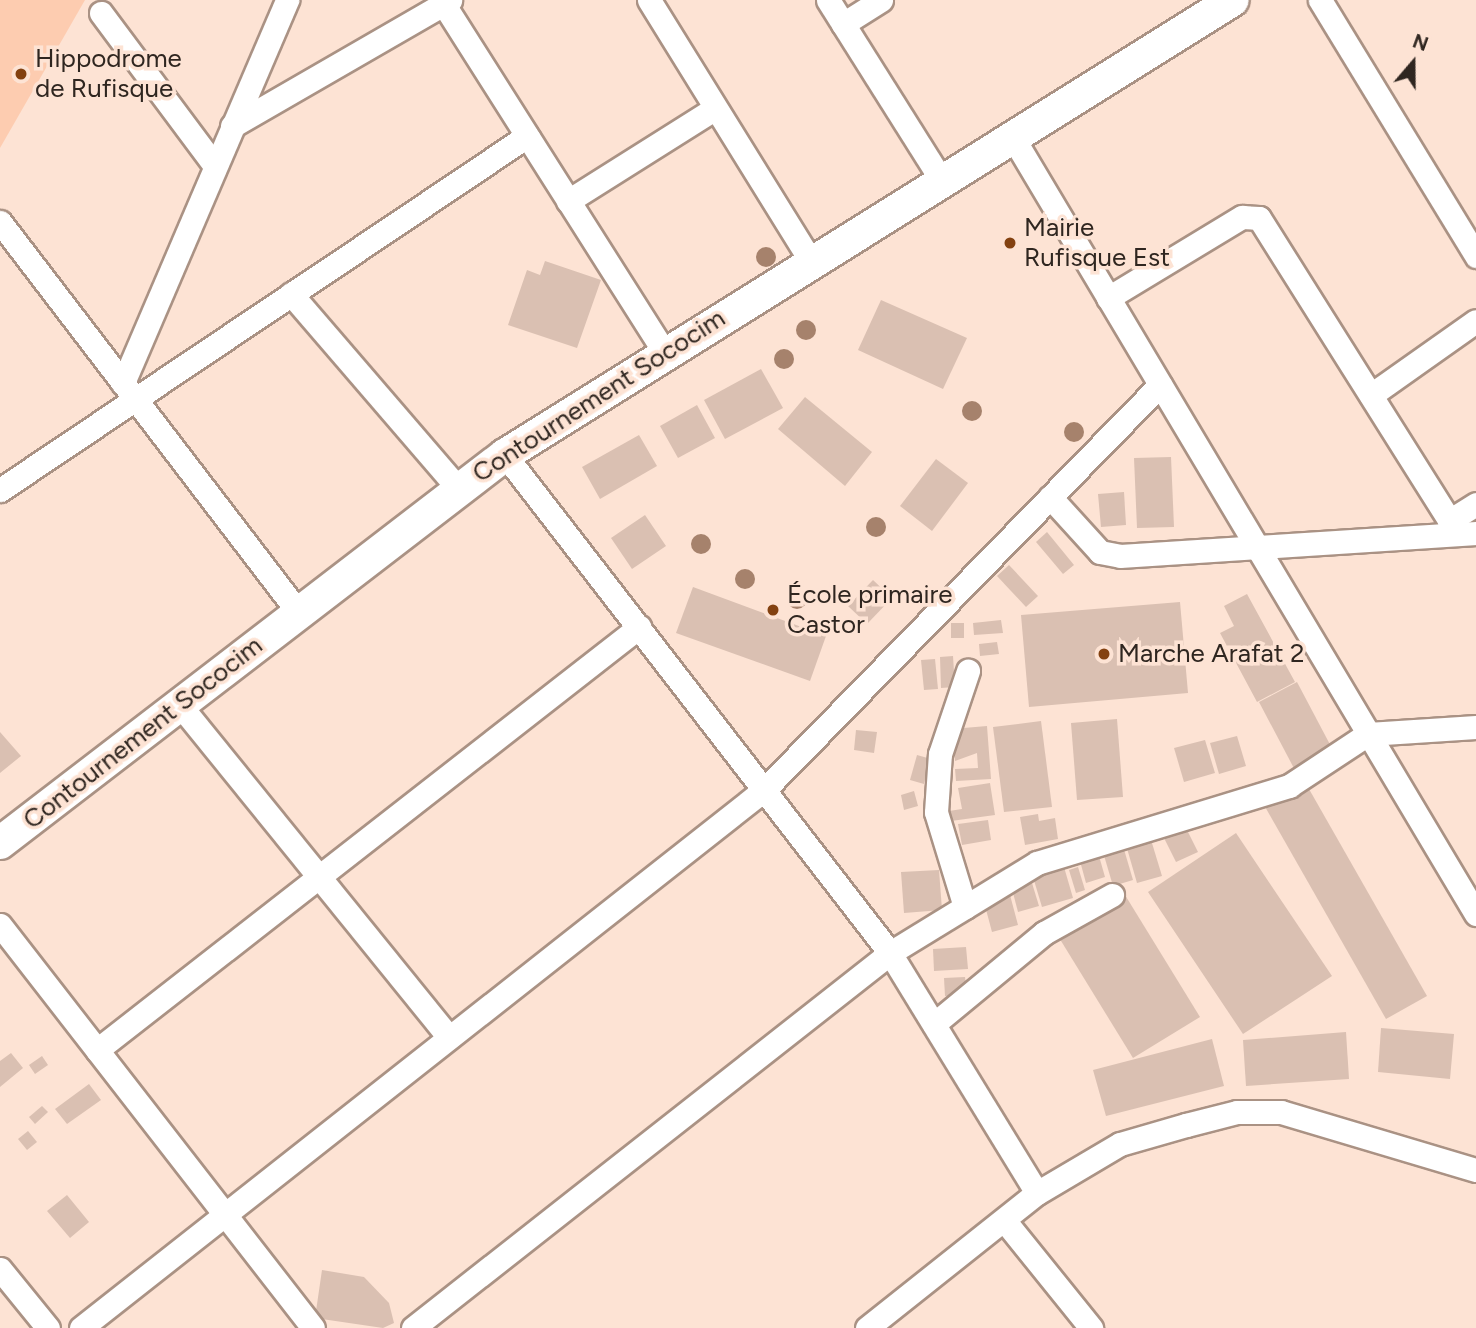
<!DOCTYPE html>
<meta charset="utf-8">
<style>
body{margin:0}
#map{position:relative;width:1476px;height:1328px;overflow:hidden;background:#fde3d4;font-family:Figtree,sans-serif}
div>[style]{position:absolute}
[style*='--x']{left:calc(var(--x)*1px);top:calc(var(--y)*1px);width:calc(var(--w)*1px);rotate:calc(var(--a)*1deg)}
.green>*{inset:0;background:#fdccb0}
.building>*{inset:0;background:#dac0b2}
.roads{filter:drop-shadow(2px 0 #aa9284) drop-shadow(-2px 0 #aa9284) drop-shadow(0 2px #aa9284) drop-shadow(0 -2px #aa9284)}
.street>*{height:23px;margin:-11.5px;padding:0 11.5px;transform-origin:11.5px;border-radius:11.5px;background:#fff}
.secondary>*{height:32px;margin:-16px;padding:0 16px;transform-origin:16px;border-radius:16px;background:#fff}
.trees>*{width:20px;height:20px;margin:-10px;border-radius:50%;background:#a6826c}
.dots>*{width:19px;height:19px;translate:-50% -50%;box-sizing:border-box;border:4px solid #fde3d4;border-radius:50%}
span{translate:-50% -50%;white-space:nowrap;text-align:center;line-height:1.15;-webkit-text-stroke:7px #fde3d4;paint-order:stroke}
.poi-label{font-size:26px;color:#2f2620}
.left{translate:0 -50%;text-align:left}
.street-label{font-size:26px;color:#2f2620}
.north{position:absolute;left:1378px;top:28px;width:70px;height:70px;-webkit-text-stroke:5px #fde3d4;paint-order:stroke;rotate:20deg;font-size:19px;font-weight:700;line-height:28px;text-align:center;color:#2f2620}
.north::after{content:'';display:block;margin:auto;width:24px;height:32px;background:#2f2620;clip-path:polygon(50% 0,100% 100%,50% 72%,0 100%)}
</style>
<div id="map">
<div class="green">
<div style="clip-path:polygon(0 0,85px 0,0 148px)"></div>
</div>
<div class="building">
<div style="clip-path:polygon(545px 261px,601px 280px,577px 348px,508px 325px,527px 270px,540px 275px)"></div>
<div style="clip-path:polygon(881px 300px,967px 338px,943px 389px,858px 350px)"></div>
<div style="clip-path:polygon(761px 369px,783px 408px,725px 439px,704px 400px)"></div>
<div style="clip-path:polygon(805px 397px,872px 452px,845px 486px,778px 429px)"></div>
<div style="clip-path:polygon(697px 405px,715px 438px,678px 458px,660px 426px)"></div>
<div style="clip-path:polygon(639px 435px,657px 466px,600px 499px,582px 467px)"></div>
<div style="clip-path:polygon(1171px 457px,1174px 527px,1137px 528px,1134px 458px)"></div>
<div style="clip-path:polygon(936px 459px,968px 483px,932px 531px,900px 506px)"></div>
<div style="clip-path:polygon(1124px 492px,1126px 525px,1101px 527px,1098px 494px)"></div>
<div style="clip-path:polygon(645px 515px,666px 546px,632px 569px,611px 538px)"></div>
<div style="clip-path:polygon(1047px 532px,1074px 565px,1063px 574px,1036px 542px)"></div>
<div style="clip-path:polygon(1009px 565px,1038px 596px,1026px 607px,997px 576px)"></div>
<div style="clip-path:polygon(873px 580px,892px 598px,867px 624px,848px 606px)"></div>
<div style="clip-path:polygon(693px 587px,826px 636px,810px 681px,676px 633px)"></div>
<div style="clip-path:polygon(1247px 594px,1295px 682px,1257px 702px,1220px 633px,1234px 626px,1224px 606px)"></div>
<div style="clip-path:polygon(1180px 602px,1188px 693px,1029px 707px,1021px 615px)"></div>
<div style="clip-path:polygon(1001px 620px,1003px 633px,974px 635px,973px 623px)"></div>
<div style="clip-path:polygon(951px 623px,964px 623px,964px 638px,951px 638px)"></div>
<div style="clip-path:polygon(997px 642px,999px 654px,980px 656px,979px 644px)"></div>
<div style="clip-path:polygon(953px 656px,955px 687px,941px 688px,940px 657px)"></div>
<div style="clip-path:polygon(935px 659px,938px 689px,924px 690px,921px 660px)"></div>
<div style="clip-path:polygon(1297px 682px,1335px 754px,1297px 774px,1259px 702px)"></div>
<div style="clip-path:polygon(1117px 719px,1123px 797px,1077px 800px,1071px 723px)"></div>
<div style="clip-path:polygon(1041px 721px,1052px 807px,1004px 812px,993px 727px)"></div>
<div style="clip-path:polygon(987px 726px,991px 779px,956px 781px,955px 769px,978px 768px,977px 753px,955px 761px,952px 729px)"></div>
<div style="clip-path:polygon(856px 730px,877px 732px,874px 753px,854px 750px)"></div>
<div style="clip-path:polygon(0 732px,21px 756px,0 773px)"></div>
<div style="clip-path:polygon(1237px 736px,1246px 766px,1219px 774px,1210px 743px)"></div>
<div style="clip-path:polygon(1205px 740px,1215px 773px,1184px 782px,1174px 748px)"></div>
<div style="clip-path:polygon(917px 755px,931px 759px,924px 784px,910px 780px)"></div>
<div style="clip-path:polygon(1305px 782px,1427px 996px,1386px 1019px,1264px 805px)"></div>
<div style="clip-path:polygon(990px 783px,995px 815px,951px 821px,949px 811px,962px 809px,958px 788px)"></div>
<div style="clip-path:polygon(914px 791px,918px 806px,904px 810px,901px 795px)"></div>
<div style="clip-path:polygon(1038px 814px,1039px 821px,1055px 818px,1058px 839px,1025px 845px,1020px 817px)"></div>
<div style="clip-path:polygon(988px 820px,991px 840px,962px 845px,958px 824px)"></div>
<div style="clip-path:polygon(1185px 826px,1198px 852px,1176px 862px,1163px 836px)"></div>
<div style="clip-path:polygon(1148px 830px,1162px 876px,1137px 883px,1124px 838px)"></div>
<div style="clip-path:polygon(1236px 833px,1332px 976px,1243px 1034px,1148px 892px)"></div>
<div style="clip-path:polygon(1123px 846px,1133px 880px,1113px 886px,1103px 852px)"></div>
<div style="clip-path:polygon(1099px 856px,1105px 877px,1086px 883px,1080px 861px)"></div>
<div style="clip-path:polygon(1064px 867px,1073px 898px,1042px 907px,1033px 877px)"></div>
<div style="clip-path:polygon(1078px 867px,1085px 890px,1076px 893px,1069px 870px)"></div>
<div style="clip-path:polygon(939px 870px,942px 910px,904px 913px,901px 872px)"></div>
<div style="clip-path:polygon(1032px 883px,1039px 906px,1018px 912px,1012px 889px)"></div>
<div style="clip-path:polygon(1010px 895px,1018px 925px,992px 932px,984px 902px)"></div>
<div style="clip-path:polygon(1125px 895px,1200px 1017px,1133px 1058px,1058px 936px)"></div>
<div style="clip-path:polygon(966px 947px,968px 969px,934px 971px,933px 949px)"></div>
<div style="clip-path:polygon(965px 977px,967px 995px,945px 996px,944px 978px)"></div>
<div style="clip-path:polygon(1381px 1028px,1454px 1034px,1450px 1079px,1378px 1072px)"></div>
<div style="clip-path:polygon(1346px 1032px,1349px 1079px,1246px 1086px,1243px 1040px)"></div>
<div style="clip-path:polygon(1212px 1039px,1224px 1086px,1106px 1116px,1093px 1070px)"></div>
<div style="clip-path:polygon(11px 1053px,23px 1068px,0 1087px,0 1061px)"></div>
<div style="clip-path:polygon(42px 1056px,48px 1065px,35px 1074px,29px 1065px)"></div>
<div style="clip-path:polygon(89px 1084px,101px 1100px,67px 1124px,55px 1109px)"></div>
<div style="clip-path:polygon(42px 1106px,48px 1112px,35px 1124px,29px 1117px)"></div>
<div style="clip-path:polygon(28px 1131px,37px 1142px,27px 1150px,18px 1139px)"></div>
<div style="clip-path:polygon(67px 1195px,89px 1222px,70px 1238px,47px 1211px)"></div>
<div style="clip-path:polygon(322px 1270px,364px 1277px,389px 1303px,394px 1323px,383px 1328px,315px 1318px)"></div>
</div>
<div class="roads">
<div class="street">
<div style="--x:441;--y:0;--w:417;--a:57.6"></div>
<div style="--x:649;--y:0;--w:306;--a:58.2"></div>
<div style="--x:828;--y:0;--w:210;--a:57.8"></div>
<div style="--x:1320;--y:0;--w:300;--a:58.6"></div>
<div style="--x:101;--y:13;--w:191;--a:53.3"></div>
<div style="--x:843;--y:24;--w:45;--a:-32.3"></div>
<div style="--x:232;--y:126;--w:252;--a:-30"></div>
<div style="--x:1012;--y:136;--w:906;--a:59.19"></div>
<div style="--x:568;--y:201;--w:173;--a:-32.2"></div>
<div style="--x:0;--y:222;--w:492;--a:52.6"></div>
<div style="--x:291;--y:294;--w:257;--a:49.3"></div>
<div style="--x:1108;--y:298;--w:157;--a:-31.2"></div>
<div style="--x:1242;--y:217;--w:17;--a:3"></div>
<div style="--x:1259;--y:218;--w:373;--a:57.8"></div>
<div style="--x:123;--y:383;--w:417;--a:-66.8"></div>
<div style="--x:1371;--y:395;--w:128;--a:-35.2"></div>
<div style="--x:505;--y:455;--w:629;--a:52.29"></div>
<div style="--x:890;--y:953;--w:281;--a:58.5"></div>
<div style="--x:0;--y:490;--w:635;--a:-33.89"></div>
<div style="--x:1050;--y:497;--w:74;--a:47.7"></div>
<div style="--x:1100;--y:552;--w:20;--a:11"></div>
<div style="--x:1120;--y:556;--w:357;--a:-3.7"></div>
<div style="--x:1449;--y:521;--w:32;--a:-32"></div>
<div style="--x:179;--y:704;--w:429;--a:51"></div>
<div style="--x:965;--y:907;--w:99;--a:-107"></div>
<div style="--x:936;--y:812;--w:58;--a:-86.1"></div>
<div style="--x:940;--y:754;--w:88;--a:-71.4"></div>
<div style="--x:0;--y:925;--w:510;--a:52.16"></div>
<div style="--x:934;--y:1024;--w:143;--a:-39.6"></div>
<div style="--x:1044;--y:933;--w:78;--a:-29.2"></div>
<div style="--x:97;--y:1050;--w:688;--a:-37.97"></div>
<div style="--x:1004;--y:1220;--w:139;--a:51.1"></div>
<div style="--x:0;--y:1269;--w:76;--a:50.9"></div>
<div style="--x:81;--y:1328;--w:871;--a:-38.24"></div>
<div style="--x:765;--y:789;--w:565;--a:-45.65"></div>
<div style="--x:413;--y:1328;--w:607;--a:-38.17"></div>
<div style="--x:890;--y:953;--w:172;--a:-31.5"></div>
<div style="--x:1037;--y:863;--w:264;--a:-17"></div>
<div style="--x:1289;--y:786;--w:95;--a:-33.4"></div>
<div style="--x:1368;--y:734;--w:108;--a:-3.7"></div>
<div style="--x:867;--y:1328;--w:217;--a:-38.5"></div>
<div style="--x:1037;--y:1193;--w:96;--a:-30.6"></div>
<div style="--x:1120;--y:1144;--w:69;--a:-16.1"></div>
<div style="--x:1186;--y:1125;--w:53;--a:-14.3"></div>
<div style="--x:1237;--y:1112;--w:44;--a:0"></div>
<div style="--x:1281;--y:1112;--w:203;--a:16.6"></div>
</div>
<div class="secondary">
<div style="--x:0;--y:843;--w:637;--a:-37.54"></div>
<div style="--x:505;--y:455;--w:858;--a:-32.01"></div>
</div>
</div>
<div class="trees">
<div style="left:766px;top:257px"></div>
<div style="left:806px;top:330px"></div>
<div style="left:784px;top:359px"></div>
<div style="left:972px;top:411px"></div>
<div style="left:1074px;top:432px"></div>
<div style="left:876px;top:527px"></div>
<div style="left:701px;top:544px"></div>
<div style="left:745px;top:579px"></div>
<div style="left:797px;top:599px"></div>
</div>
<div class="dots">
<div style="left:21px;top:74px;background:#834110"></div>
<div style="left:1010px;top:243px;background:#834110"></div>
<div style="left:773px;top:610px;background:#834110"></div>
<div style="left:1104px;top:654px;background:#834110"></div>
</div>
<div class="poi-label">
<span class="left" style="left:35px;top:74px">Hippodrome<br>de Rufisque</span>
<span class="left" style="left:1024px;top:243px">Mairie<br>Rufisque Est</span>
<span class="left" style="left:787px;top:610px">École primaire<br>Castor</span>
<span class="left" style="left:1118px;top:654px">Marche Arafat 2</span>
</div>
<div class="street-label">
<span style="left:599px;top:396px;rotate:-33deg">Contournement Sococim</span>
<span style="left:143px;top:733px;rotate:-38deg">Contournement Sococim</span>
</div>
<div class="north">N</div>
</div>
